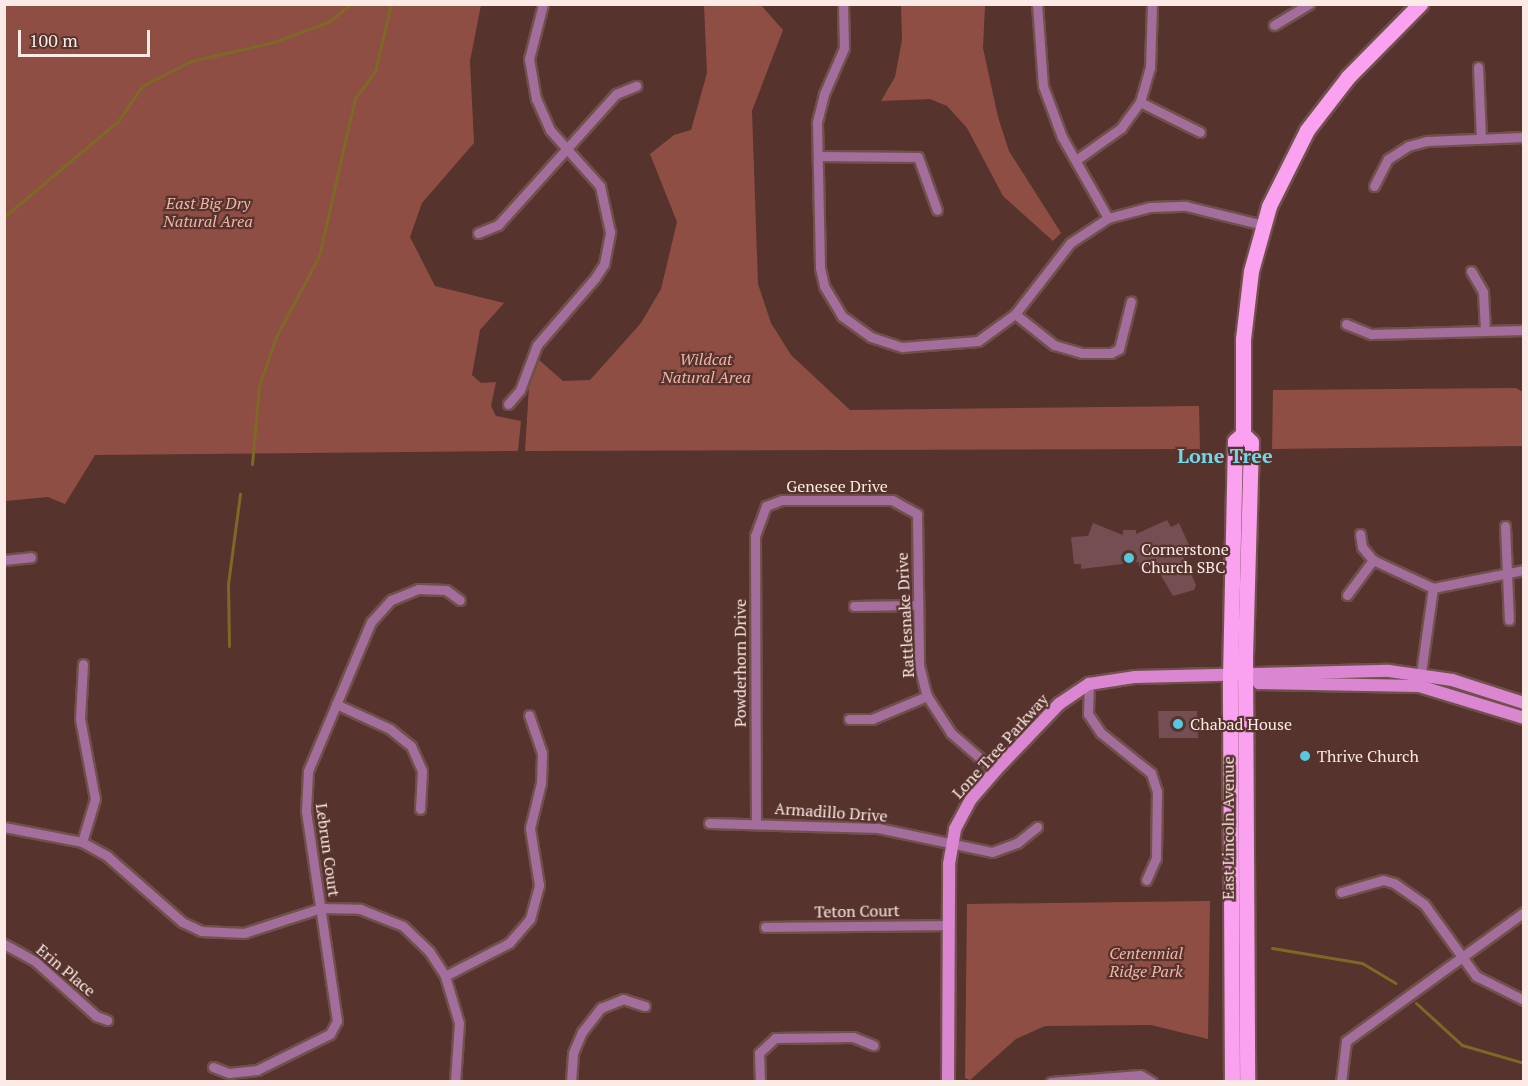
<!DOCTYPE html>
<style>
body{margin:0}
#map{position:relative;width:1528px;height:1086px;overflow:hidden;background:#56332d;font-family:"PT Serif",serif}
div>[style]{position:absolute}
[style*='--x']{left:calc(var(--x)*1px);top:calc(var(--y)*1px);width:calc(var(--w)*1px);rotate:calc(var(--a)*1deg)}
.green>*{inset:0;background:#8f4e43}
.stream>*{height:3px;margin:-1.5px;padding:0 1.5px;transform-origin:1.5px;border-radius:1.5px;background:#7d6826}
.building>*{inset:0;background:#744e52}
.roads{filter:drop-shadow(2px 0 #71504b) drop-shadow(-2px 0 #71504b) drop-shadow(0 2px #71504b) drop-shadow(0 -2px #71504b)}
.street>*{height:9px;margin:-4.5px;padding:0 4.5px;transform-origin:4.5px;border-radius:4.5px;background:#a36d9c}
.secondary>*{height:12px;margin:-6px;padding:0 6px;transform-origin:6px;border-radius:6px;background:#da86d1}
.primary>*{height:15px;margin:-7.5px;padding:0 7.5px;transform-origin:7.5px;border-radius:7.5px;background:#faa2ef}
.dots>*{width:16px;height:16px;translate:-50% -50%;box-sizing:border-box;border:3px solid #56332d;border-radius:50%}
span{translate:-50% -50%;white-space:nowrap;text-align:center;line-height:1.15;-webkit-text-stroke:4.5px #56332d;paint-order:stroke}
.park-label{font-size:16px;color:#efb4a9;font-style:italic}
.street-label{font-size:16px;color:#fceae6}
.poi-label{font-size:16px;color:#fceae6}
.left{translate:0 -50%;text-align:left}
.quarter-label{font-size:20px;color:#6fd7ea;font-weight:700}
.frame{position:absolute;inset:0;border:6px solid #fceae6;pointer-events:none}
.scale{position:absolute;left:18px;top:30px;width:132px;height:27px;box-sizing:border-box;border:3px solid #fceae6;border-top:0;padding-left:8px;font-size:18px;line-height:21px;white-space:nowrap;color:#fceae6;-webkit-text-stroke:4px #56332d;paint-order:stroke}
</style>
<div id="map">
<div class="green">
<div style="clip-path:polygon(5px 4px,481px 5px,470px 61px,474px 143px,422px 203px,410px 237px,435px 286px,504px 303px,480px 330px,472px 375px,481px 383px,496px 382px,491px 406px,496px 416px,521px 421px,518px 451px,95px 455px,65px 504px,48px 497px,5px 501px)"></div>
<div style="clip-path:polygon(704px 5px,761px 5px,783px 30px,752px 111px,758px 284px,771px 323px,791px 355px,850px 410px,1199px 406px,1200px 449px,525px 451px,529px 386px,538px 359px,563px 381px,590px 380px,641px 323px,661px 289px,677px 222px,650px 154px,674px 135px,691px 130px,707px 73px)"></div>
<div style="clip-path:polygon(901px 5px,985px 5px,983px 48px,998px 117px,1009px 151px,1061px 233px,1053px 241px,1003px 196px,967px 128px,947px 106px,930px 99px,881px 101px,895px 77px,902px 40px)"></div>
<div style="clip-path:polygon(1516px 388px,1523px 392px,1523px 446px,1272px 449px,1273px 390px)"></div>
<div style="clip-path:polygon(1210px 901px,1208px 1039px,1151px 1025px,1045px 1026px,1016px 1039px,970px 1080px,965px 1078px,967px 904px)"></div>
</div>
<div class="stream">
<div style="--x:4;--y:217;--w:150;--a:-40.1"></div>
<div style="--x:119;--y:120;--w:41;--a:-55.9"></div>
<div style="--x:142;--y:86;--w:55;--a:-27"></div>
<div style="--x:191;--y:61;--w:85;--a:-12.9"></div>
<div style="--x:274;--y:42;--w:58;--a:-20.3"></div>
<div style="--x:328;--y:22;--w:29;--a:-38"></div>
<div style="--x:252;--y:464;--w:78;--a:-84.9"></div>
<div style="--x:259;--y:386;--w:52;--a:-70.9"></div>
<div style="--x:276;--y:337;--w:92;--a:-62"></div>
<div style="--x:319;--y:256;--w:162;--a:-77.2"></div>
<div style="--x:355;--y:98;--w:34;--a:-53"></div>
<div style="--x:375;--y:71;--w:69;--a:-76.6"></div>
<div style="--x:229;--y:646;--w:62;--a:-90.9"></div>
<div style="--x:228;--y:584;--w:91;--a:-82.4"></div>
<div style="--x:1272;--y:948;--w:91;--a:9.5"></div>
<div style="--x:1362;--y:963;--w:39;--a:31"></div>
<div style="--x:1416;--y:1003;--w:62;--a:42.4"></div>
<div style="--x:1462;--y:1045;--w:65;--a:16.2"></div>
</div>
<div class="building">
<div style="clip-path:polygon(1167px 520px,1171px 527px,1179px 523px,1189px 545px,1180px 549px,1196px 585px,1194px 590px,1173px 596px,1156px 567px,1139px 567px,1139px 562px,1081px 569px,1081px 564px,1074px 564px,1071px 537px,1088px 536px,1093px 523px,1123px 535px,1123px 530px,1136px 530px,1136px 534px)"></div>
<div style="clip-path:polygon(1158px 711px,1197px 711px,1198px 738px,1159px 738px)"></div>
</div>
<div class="roads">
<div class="street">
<div style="--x:843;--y:4;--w:44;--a:88.7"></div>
<div style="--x:844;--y:48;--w:50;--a:113.5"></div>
<div style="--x:824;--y:94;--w:30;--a:104"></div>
<div style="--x:817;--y:123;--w:145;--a:88.8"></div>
<div style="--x:820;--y:268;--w:18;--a:77"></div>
<div style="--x:824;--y:286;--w:35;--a:59"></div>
<div style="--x:842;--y:316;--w:36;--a:36"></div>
<div style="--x:871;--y:337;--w:33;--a:18"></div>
<div style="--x:902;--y:347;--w:76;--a:-4.5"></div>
<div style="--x:978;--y:341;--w:46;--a:-36.1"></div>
<div style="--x:1015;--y:314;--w:90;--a:-52.2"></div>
<div style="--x:1070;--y:243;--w:45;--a:-33.3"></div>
<div style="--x:1108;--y:218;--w:43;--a:-14.7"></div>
<div style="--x:1150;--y:207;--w:36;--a:-2"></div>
<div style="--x:1186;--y:206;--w:79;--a:13.9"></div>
<div style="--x:1037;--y:4;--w:82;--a:85.8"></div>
<div style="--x:1043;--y:86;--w:54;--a:69.6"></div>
<div style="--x:1062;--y:137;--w:93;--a:60.4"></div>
<div style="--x:1274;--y:25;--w:41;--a:-31"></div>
<div style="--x:1478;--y:67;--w:71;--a:87.6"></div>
<div style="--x:1140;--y:102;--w:67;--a:26.6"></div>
<div style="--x:818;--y:156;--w:100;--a:0.6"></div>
<div style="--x:918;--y:157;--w:56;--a:70.3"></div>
<div style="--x:1076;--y:160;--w:55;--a:-35.4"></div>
<div style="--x:1121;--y:128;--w:32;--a:-54"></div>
<div style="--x:1140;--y:102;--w:35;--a:-74"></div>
<div style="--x:1150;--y:68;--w:64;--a:-88.2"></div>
<div style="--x:1374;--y:186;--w:30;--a:-63"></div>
<div style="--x:1388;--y:159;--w:24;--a:-33"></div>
<div style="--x:1408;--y:146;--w:20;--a:-15"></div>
<div style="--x:1427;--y:141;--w:97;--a:-2.4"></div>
<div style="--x:478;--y:233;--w:22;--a:-22"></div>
<div style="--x:498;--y:225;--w:176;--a:-48"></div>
<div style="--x:616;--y:94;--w:22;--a:-22"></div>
<div style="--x:1471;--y:271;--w:24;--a:60"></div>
<div style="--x:1483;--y:292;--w:38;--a:87"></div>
<div style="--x:1015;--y:314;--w:50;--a:38.5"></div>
<div style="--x:1054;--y:345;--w:29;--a:16"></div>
<div style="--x:1082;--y:353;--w:29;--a:0"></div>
<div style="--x:1111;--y:353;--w:9;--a:-27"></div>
<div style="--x:1119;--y:349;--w:49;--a:-76"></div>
<div style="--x:1346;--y:324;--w:27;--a:22"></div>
<div style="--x:1371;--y:334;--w:153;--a:-1.5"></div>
<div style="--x:508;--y:404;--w:18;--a:-49"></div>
<div style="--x:520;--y:390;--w:48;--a:-69.3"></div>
<div style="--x:537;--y:345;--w:89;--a:-49.1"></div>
<div style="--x:595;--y:278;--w:17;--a:-57"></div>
<div style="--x:604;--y:264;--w:33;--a:-79"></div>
<div style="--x:610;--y:232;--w:47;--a:-102.3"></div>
<div style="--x:600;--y:186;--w:75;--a:-131.8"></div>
<div style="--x:550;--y:130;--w:34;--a:-114"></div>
<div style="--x:536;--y:99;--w:41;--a:-99.9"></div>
<div style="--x:529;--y:59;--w:57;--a:-75.7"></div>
<div style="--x:1505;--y:526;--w:94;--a:87.6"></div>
<div style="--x:1360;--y:534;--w:13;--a:81"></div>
<div style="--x:1362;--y:547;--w:17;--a:50"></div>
<div style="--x:1373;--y:560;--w:66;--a:25"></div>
<div style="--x:1433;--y:588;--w:93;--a:-11.2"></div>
<div style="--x:4;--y:560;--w:27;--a:-6"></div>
<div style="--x:1347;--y:595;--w:44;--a:-53.4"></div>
<div style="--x:854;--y:606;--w:63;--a:-0.9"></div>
<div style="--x:1420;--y:680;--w:93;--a:-82"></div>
<div style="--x:1089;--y:684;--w:30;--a:92"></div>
<div style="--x:1088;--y:714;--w:23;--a:56"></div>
<div style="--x:1101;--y:733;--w:64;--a:38.7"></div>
<div style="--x:1151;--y:773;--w:19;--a:72"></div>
<div style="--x:1157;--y:791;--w:67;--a:90.9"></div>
<div style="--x:1156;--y:858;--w:24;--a:114"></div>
<div style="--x:336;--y:704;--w:60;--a:24.8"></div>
<div style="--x:390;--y:729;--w:27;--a:39"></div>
<div style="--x:411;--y:746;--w:27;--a:66"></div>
<div style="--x:422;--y:771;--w:38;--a:93"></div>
<div style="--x:849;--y:719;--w:23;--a:0"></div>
<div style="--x:872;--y:719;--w:60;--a:-22.7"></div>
<div style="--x:709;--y:823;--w:169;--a:1.7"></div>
<div style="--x:878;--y:828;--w:116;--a:11.9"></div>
<div style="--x:992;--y:852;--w:27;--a:-20"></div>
<div style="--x:1017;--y:843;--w:26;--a:-39"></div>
<div style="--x:756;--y:823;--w:287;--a:-90.2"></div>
<div style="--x:755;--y:536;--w:32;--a:-70"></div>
<div style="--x:766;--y:506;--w:17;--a:-21"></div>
<div style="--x:782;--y:500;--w:110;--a:0"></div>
<div style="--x:892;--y:500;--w:29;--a:29"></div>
<div style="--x:917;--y:514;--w:151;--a:89.2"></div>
<div style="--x:919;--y:665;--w:32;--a:76"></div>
<div style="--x:927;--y:696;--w:44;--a:57"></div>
<div style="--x:951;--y:733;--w:58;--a:40.8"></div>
<div style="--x:4;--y:827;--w:79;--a:10.9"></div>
<div style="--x:82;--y:842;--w:29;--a:29"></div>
<div style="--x:107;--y:856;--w:100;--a:41.3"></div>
<div style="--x:182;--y:922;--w:21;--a:25"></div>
<div style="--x:201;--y:931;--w:43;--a:2.7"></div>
<div style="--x:244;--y:933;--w:81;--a:-18"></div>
<div style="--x:321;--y:908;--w:39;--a:1"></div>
<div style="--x:360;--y:909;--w:46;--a:21.6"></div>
<div style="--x:403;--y:926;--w:36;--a:44"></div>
<div style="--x:429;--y:951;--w:30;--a:57"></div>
<div style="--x:445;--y:976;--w:49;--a:73.4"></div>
<div style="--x:459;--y:1023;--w:59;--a:93.9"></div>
<div style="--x:82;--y:842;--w:45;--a:-73.2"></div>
<div style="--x:95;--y:799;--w:81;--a:-100.6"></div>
<div style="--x:80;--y:719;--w:55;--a:-86.9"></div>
<div style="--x:1341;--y:892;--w:44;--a:-15.9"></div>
<div style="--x:1383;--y:880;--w:11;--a:15"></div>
<div style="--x:1394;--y:883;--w:37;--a:35"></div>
<div style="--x:1424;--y:904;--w:89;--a:54.2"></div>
<div style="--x:1476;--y:976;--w:54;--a:26.6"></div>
<div style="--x:765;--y:927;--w:184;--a:-0.6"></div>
<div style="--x:4;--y:944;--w:37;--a:29"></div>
<div style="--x:36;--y:962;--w:81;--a:42"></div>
<div style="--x:96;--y:1016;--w:12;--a:20"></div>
<div style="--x:445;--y:976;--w:72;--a:-27.3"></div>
<div style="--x:509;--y:943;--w:32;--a:-49"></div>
<div style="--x:530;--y:919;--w:35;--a:-75"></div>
<div style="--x:539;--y:885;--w:58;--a:-99"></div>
<div style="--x:530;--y:828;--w:46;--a:-76.3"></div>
<div style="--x:541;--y:783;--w:30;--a:-88"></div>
<div style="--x:542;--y:753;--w:40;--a:-108.9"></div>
<div style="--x:213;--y:1067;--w:17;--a:21"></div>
<div style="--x:229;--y:1073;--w:28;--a:-6"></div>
<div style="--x:257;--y:1070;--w:81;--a:-26.3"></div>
<div style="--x:330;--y:1034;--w:15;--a:-62"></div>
<div style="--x:337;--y:1021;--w:212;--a:-98.4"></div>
<div style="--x:306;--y:811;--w:40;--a:-87.1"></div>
<div style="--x:308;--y:771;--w:162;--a:-67.1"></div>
<div style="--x:371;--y:622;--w:30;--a:-48"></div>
<div style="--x:391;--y:600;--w:29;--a:-22"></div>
<div style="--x:418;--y:589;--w:28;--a:2"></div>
<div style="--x:446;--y:590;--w:17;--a:36"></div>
<div style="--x:571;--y:1082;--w:29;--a:-86"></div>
<div style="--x:573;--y:1053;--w:23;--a:-67"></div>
<div style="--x:582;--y:1032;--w:31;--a:-52"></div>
<div style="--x:601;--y:1008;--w:24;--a:-22"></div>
<div style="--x:623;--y:999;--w:23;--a:18"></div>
<div style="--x:760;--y:1082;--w:29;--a:-92"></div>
<div style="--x:759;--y:1053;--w:22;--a:-43"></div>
<div style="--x:775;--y:1038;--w:78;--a:-0.7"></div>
<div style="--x:853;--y:1037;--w:22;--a:22"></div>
<div style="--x:1051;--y:1082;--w:89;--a:-4.5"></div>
<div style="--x:1140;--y:1075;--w:14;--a:30"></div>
<div style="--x:1341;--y:1082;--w:41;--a:-83"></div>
<div style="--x:1346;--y:1041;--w:220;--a:-35.9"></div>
</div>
<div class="secondary">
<div style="--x:1256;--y:677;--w:7;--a:63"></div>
<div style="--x:1259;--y:683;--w:160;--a:1.1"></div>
<div style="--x:1419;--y:686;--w:110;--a:16.9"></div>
<div style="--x:948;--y:1082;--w:218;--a:-89.7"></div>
<div style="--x:949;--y:864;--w:36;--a:-80"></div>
<div style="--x:955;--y:829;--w:34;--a:-62"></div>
<div style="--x:971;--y:799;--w:37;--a:-49"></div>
<div style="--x:995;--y:771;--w:93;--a:-46.3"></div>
<div style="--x:1059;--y:704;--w:36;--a:-34"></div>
<div style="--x:1089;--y:684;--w:47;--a:-8.7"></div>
<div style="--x:1135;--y:677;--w:254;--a:-1.4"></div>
<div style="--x:1389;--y:671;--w:64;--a:8.1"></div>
<div style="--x:1452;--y:680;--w:76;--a:17.7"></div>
</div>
<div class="primary">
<div style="--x:1243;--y:434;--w:11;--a:45"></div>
<div style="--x:1251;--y:442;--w:217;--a:91.6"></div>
<div style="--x:1245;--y:659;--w:423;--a:89.7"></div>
<div style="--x:1232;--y:1082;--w:404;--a:-90.3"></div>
<div style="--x:1230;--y:678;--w:237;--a:-88.8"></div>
<div style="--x:1235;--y:441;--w:11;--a:-41"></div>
<div style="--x:1243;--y:434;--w:95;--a:-90"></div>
<div style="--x:1243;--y:339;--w:68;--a:-83.3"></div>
<div style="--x:1251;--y:271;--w:67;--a:-74.5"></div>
<div style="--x:1269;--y:206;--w:85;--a:-63.4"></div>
<div style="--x:1307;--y:130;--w:67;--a:-52.3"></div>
<div style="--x:1348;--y:77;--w:103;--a:-45.4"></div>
</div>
</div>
<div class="dots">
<div style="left:1129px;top:558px;background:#55cadf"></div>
<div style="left:1178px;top:724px;background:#55cadf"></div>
<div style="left:1305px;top:756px;background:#55cadf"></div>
</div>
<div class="park-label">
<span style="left:208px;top:212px">East Big Dry<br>Natural Area</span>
<span style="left:706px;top:368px">Wildcat<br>Natural Area</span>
<span style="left:1146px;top:962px">Centennial<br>Ridge Park</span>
</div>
<div class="street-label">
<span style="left:837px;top:486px">Genesee Drive</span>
<span style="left:905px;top:615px;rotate:-93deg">Rattlesnake Drive</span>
<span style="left:740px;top:663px;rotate:-90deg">Powderhorn Drive</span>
<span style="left:1000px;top:746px;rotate:-48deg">Lone Tree Parkway</span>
<span style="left:831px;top:812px;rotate:4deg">Armadillo Drive</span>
<span style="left:1228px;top:828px;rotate:-90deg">East Lincoln Avenue</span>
<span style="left:328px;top:850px;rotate:82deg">Lebrun Court</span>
<span style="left:857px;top:911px;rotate:-1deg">Teton Court</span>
<span style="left:66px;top:970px;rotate:40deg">Erin Place</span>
</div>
<div class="poi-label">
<span class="left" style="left:1141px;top:558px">Cornerstone<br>Church SBC</span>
<span class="left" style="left:1190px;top:724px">Chabad House</span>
<span class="left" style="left:1317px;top:756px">Thrive Church</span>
</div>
<div class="quarter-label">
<span style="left:1225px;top:455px">Lone Tree</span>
</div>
<div class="frame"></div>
<div class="scale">100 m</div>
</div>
